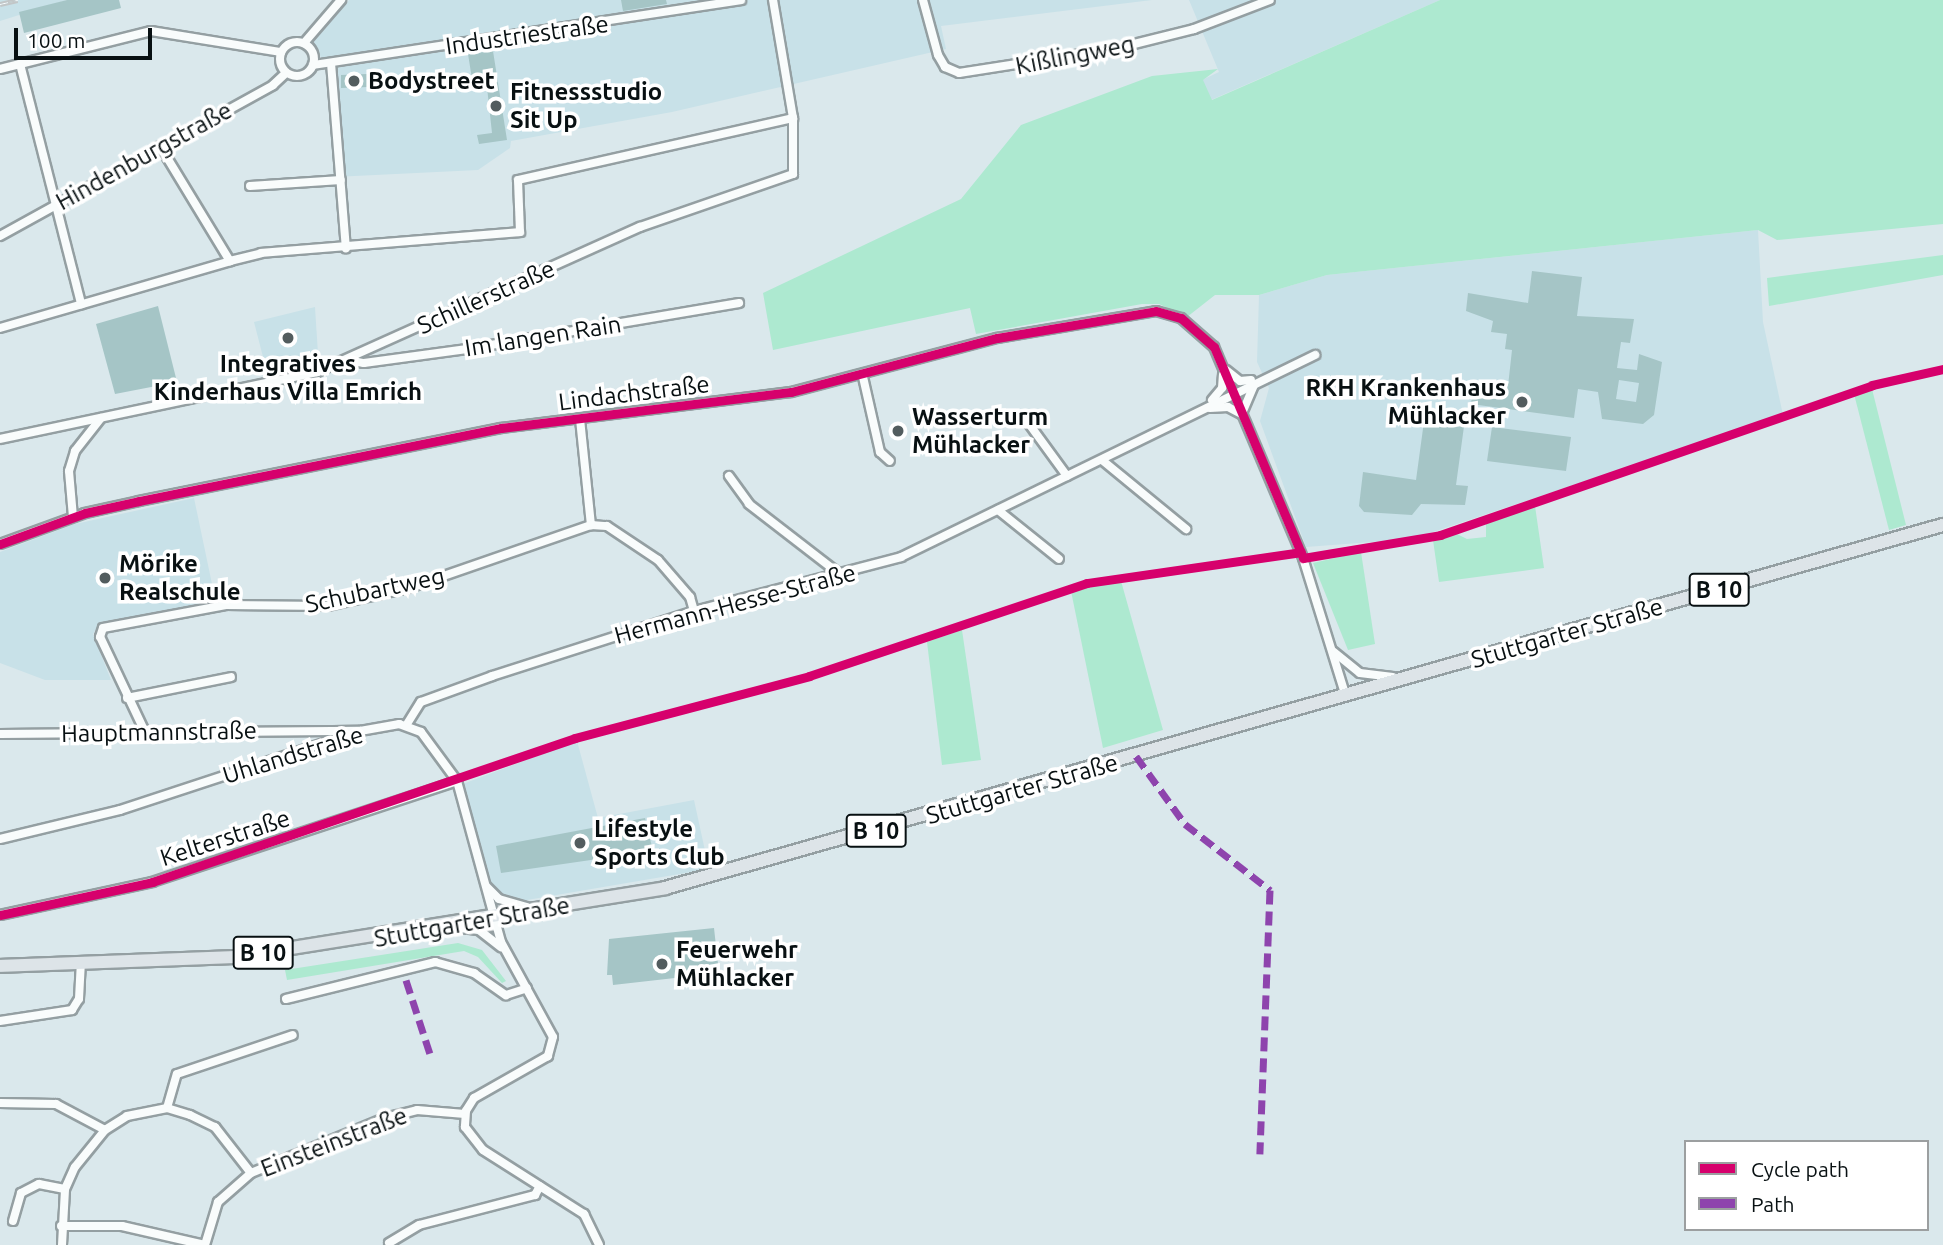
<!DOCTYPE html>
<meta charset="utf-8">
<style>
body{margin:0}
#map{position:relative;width:1943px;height:1245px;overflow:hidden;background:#dae8ec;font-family:Ubuntu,sans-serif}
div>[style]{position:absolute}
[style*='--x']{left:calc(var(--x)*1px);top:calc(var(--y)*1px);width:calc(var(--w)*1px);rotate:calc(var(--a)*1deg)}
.built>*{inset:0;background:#c8e1e8}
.green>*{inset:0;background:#ade9d0}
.building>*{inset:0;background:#a5c5c6}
.roads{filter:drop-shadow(2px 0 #949fa2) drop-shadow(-2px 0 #949fa2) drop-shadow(0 2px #949fa2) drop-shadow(0 -2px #949fa2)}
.street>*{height:8px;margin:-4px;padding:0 4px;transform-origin:4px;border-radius:4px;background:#f9fcfc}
.street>.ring{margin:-4px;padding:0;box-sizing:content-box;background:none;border:8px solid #f9fcfc;border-radius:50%}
.primary>*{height:12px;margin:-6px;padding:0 6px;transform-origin:6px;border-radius:6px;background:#dde4e8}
.rail>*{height:5px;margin-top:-2.5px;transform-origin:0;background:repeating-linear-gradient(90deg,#fff 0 8px,#c2c6c7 0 16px);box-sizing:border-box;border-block:2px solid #c2c6c7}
.quiet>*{height:7px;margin-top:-3.5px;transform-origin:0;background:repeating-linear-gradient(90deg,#8e44ad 0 14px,transparent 0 21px)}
.cycleway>*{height:9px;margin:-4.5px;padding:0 4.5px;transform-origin:4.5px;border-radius:4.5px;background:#d6006c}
.dots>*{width:19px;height:19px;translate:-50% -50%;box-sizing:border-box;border:4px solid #fff;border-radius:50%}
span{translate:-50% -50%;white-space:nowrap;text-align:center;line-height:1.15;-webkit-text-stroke:7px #fff;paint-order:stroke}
.shield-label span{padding:2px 5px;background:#fff;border:2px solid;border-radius:5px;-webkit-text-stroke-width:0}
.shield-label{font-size:23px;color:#081012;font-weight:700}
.street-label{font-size:24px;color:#081012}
.poi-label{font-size:24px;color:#081012;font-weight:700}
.left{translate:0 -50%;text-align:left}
.right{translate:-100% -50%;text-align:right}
.legend{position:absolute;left:1684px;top:1140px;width:245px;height:91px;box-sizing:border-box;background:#fff;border:2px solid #9c9fa0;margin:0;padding:9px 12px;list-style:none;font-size:21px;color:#081012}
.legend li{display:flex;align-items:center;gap:14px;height:35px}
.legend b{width:35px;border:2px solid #9c9fa0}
.scale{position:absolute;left:14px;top:28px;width:138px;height:32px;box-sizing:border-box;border:4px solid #081012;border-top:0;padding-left:9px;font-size:21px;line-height:24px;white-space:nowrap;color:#081012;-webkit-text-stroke:5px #fff;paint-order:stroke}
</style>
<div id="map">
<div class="built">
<div style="clip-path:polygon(0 0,67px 0,0 21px)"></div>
<div style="clip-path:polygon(349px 0,1152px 0,941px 26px,946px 49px,672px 112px,511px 141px,510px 148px,478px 170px,334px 177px,329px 75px,313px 40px)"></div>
<div style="clip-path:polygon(1189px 0,1440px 0,1211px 100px,1202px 80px,1219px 72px)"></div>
<div style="clip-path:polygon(1758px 230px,1763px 322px,1783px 415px,1412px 539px,1306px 547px,1260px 421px,1269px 388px,1257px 362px,1259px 295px,1327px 275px)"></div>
<div style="clip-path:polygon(315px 307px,318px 354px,271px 363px,263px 357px,254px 322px)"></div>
<div style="clip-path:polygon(194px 498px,216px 603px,100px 622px,93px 634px,111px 680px,45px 680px,0 663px,0 552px,75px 524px)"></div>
<div style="clip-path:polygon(577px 741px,598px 818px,694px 800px,709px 869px,492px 906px,460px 785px)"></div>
</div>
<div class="green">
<div style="clip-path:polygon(1440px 0,1943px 0,1943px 224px,1777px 240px,1758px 230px,1327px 275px,1259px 295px,1215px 295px,1187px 317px,1159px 304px,1142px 304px,976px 334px,970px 308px,773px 350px,763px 293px,961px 199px,1021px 125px,1152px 76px,1218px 69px,1203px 80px,1212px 100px)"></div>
<div style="clip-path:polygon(1943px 255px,1943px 275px,1769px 306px,1767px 278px)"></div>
<div style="clip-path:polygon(1872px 389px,1906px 525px,1889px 530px,1854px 394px)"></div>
<div style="clip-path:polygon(1535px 506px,1544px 568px,1439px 582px,1433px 540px,1457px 534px,1467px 539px,1486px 537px,1486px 524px)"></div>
<div style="clip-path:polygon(1361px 552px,1375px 644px,1348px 650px,1313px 563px)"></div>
<div style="clip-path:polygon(1121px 581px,1163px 730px,1103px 748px,1071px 591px)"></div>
<div style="clip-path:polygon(962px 630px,981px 760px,942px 765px,927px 642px)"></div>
<div style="clip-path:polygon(458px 943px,482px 950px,506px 981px,502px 983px,478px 957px,464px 951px,287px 980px,285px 970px)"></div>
</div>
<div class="building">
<div style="clip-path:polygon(67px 0,119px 0,121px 8px,24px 33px,19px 12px)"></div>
<div style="clip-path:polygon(621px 0,666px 0,667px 4px,623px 11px)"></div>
<div style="clip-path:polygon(493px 51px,507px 140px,479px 144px,477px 135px,492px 133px,486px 78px,472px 79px,468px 54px)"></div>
<div style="clip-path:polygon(367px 74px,368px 87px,341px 88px,341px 75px)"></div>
<div style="clip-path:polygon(evenodd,1532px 271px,1582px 277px,1577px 316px,1634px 319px,1630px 343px,1621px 342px,1617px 368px,1637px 370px,1639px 354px,1662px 362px,1654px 415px,1643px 424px,1602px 419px,1598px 392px,1578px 389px,1574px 418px,1471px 404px,1474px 381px,1508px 386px,1512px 350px,1505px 349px,1507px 334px,1491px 332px,1493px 321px,1466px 311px,1468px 293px,1528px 303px,1532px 271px,1619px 380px,1639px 383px,1636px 402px,1616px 399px,1619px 380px)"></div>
<div style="clip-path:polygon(158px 306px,177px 382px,115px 394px,96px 324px)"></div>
<div style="clip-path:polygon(1425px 414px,1465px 419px,1456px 485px,1468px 486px,1465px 505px,1421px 504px,1412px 515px,1364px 512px,1359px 506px,1363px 472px,1416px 480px)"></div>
<div style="clip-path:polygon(1492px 427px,1571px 437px,1566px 471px,1487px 461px)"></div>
<div style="clip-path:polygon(645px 818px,653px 851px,501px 873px,496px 846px)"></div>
<div style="clip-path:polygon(714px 928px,719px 973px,613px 985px,612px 975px,607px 975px,609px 939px)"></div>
</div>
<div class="roads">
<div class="street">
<div style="--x:923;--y:0;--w:57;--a:74.7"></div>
<div style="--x:938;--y:55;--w:14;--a:60"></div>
<div style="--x:945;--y:67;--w:15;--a:23"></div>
<div style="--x:959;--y:73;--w:161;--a:-8.9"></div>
<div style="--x:1118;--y:48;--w:78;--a:-14"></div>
<div style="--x:1194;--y:29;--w:81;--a:-20.9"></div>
<div class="ring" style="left:280px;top:42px;width:26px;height:26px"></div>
<div style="--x:304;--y:43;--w:57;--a:-49.3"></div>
<div style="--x:331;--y:63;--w:186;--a:85.4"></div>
<div style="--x:20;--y:64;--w:248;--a:75.7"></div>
<div style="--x:313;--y:65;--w:433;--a:-8.6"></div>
<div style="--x:0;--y:69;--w:156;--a:-14.1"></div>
<div style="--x:151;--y:31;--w:132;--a:9.2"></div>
<div style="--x:160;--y:146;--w:135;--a:58.7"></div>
<div style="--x:230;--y:261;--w:32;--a:-14"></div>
<div style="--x:261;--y:253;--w:260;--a:-4.6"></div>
<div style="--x:520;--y:232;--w:52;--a:-92.2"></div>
<div style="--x:518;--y:180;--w:282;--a:-12.7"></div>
<div style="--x:250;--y:186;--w:91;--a:-3.8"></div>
<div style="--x:0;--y:236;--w:312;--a:-28.9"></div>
<div style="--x:273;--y:85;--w:18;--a:-43"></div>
<div style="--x:0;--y:328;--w:240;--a:-16.2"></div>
<div style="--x:348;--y:360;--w:16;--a:11"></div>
<div style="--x:364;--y:363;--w:104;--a:-7.7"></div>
<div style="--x:467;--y:349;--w:276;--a:-9.6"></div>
<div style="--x:1226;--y:370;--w:18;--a:38"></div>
<div style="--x:1240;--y:381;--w:11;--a:-5"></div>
<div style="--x:863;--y:377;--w:77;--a:77.2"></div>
<div style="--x:880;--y:452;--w:13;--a:42"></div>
<div style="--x:1212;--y:400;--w:16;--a:-50"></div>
<div style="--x:1222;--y:388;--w:13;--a:-86"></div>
<div style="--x:1210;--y:408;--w:18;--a:-3"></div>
<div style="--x:1228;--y:407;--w:15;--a:28"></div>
<div style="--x:1243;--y:411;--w:28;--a:-67"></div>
<div style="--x:1024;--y:417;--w:73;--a:53.9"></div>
<div style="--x:580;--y:419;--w:107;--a:84.1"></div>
<div style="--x:591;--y:525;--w:16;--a:4"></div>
<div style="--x:607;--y:526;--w:61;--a:33.7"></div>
<div style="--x:658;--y:560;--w:49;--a:49.1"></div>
<div style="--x:690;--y:597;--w:15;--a:74"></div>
<div style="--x:0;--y:439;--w:324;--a:-11.9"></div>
<div style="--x:317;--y:372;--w:354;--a:-24.2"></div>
<div style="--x:640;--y:227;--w:162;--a:-19.1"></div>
<div style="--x:793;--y:174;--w:56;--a:-90"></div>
<div style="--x:793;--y:118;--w:120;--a:-99.6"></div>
<div style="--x:1102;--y:460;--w:109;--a:39.4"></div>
<div style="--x:729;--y:476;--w:34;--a:54"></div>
<div style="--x:749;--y:504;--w:118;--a:37.7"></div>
<div style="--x:998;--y:510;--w:78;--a:38.8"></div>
<div style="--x:73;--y:517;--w:46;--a:-95"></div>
<div style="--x:69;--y:471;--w:21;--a:-73"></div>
<div style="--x:75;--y:451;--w:42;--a:-51.8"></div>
<div style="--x:0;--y:544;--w:90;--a:-20"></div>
<div style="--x:85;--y:513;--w:55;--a:-12.5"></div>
<div style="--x:139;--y:501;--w:369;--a:-11.4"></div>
<div style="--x:501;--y:428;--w:292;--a:-7.1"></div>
<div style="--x:791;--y:392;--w:213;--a:-14.7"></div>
<div style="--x:997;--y:338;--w:161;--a:-9.6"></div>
<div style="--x:1156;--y:311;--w:26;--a:16"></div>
<div style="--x:1181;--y:318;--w:44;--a:41.3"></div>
<div style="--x:1214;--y:347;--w:229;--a:67.1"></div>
<div style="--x:1303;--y:558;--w:142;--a:72.8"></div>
<div style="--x:1334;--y:652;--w:33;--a:39"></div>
<div style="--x:1360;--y:673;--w:33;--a:7"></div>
<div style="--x:127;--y:698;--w:106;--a:-11.4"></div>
<div style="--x:407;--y:724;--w:26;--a:-58"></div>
<div style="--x:421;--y:702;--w:76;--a:-20.1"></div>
<div style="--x:492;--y:676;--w:212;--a:-17.8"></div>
<div style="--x:694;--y:611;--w:214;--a:-14.6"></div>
<div style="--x:901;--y:557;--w:461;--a:-26"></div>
<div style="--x:145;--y:732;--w:105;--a:-115.3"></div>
<div style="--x:100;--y:637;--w:9;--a:-72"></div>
<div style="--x:103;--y:628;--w:125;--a:-10.6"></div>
<div style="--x:226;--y:605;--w:101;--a:0.6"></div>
<div style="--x:327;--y:606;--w:84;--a:-12.4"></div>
<div style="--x:409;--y:588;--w:193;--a:-19.1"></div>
<div style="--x:0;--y:734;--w:360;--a:-0.5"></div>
<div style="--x:360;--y:731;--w:40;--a:-10"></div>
<div style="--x:399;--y:724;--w:23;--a:20"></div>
<div style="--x:421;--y:732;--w:61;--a:53.7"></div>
<div style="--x:457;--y:781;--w:167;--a:74.7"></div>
<div style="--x:501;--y:942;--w:108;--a:61.3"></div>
<div style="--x:553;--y:1037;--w:20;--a:105"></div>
<div style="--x:548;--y:1056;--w:85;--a:150.4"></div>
<div style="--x:474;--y:1098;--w:15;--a:122"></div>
<div style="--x:466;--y:1111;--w:16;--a:94"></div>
<div style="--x:465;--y:1127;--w:29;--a:52"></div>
<div style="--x:483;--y:1150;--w:120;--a:32.4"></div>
<div style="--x:584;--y:1214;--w:34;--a:64"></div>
<div style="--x:0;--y:839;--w:123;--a:-13.6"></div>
<div style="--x:120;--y:810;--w:253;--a:-18.2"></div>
<div style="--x:487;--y:887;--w:17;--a:45"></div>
<div style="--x:499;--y:899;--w:29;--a:16"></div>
<div style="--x:0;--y:915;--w:156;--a:-12.2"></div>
<div style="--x:152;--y:882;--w:321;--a:-18.3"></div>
<div style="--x:450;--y:927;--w:29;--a:6"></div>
<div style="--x:479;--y:930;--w:28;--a:38"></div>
<div style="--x:286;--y:999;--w:154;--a:-13.9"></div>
<div style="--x:435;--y:962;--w:41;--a:15.8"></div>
<div style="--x:474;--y:973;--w:39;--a:35"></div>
<div style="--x:506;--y:995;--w:22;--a:-18"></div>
<div style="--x:0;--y:1021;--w:73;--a:-8.7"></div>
<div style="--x:72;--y:1010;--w:13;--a:-58"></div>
<div style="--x:79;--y:999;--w:33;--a:-87"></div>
<div style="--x:0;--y:1103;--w:56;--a:1"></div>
<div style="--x:56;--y:1104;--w:55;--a:28"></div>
<div style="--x:167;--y:1108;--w:35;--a:-74"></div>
<div style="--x:177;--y:1074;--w:122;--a:-18.6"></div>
<div style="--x:13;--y:1221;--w:29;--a:-74"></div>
<div style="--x:21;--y:1193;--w:20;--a:-27"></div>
<div style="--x:39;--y:1184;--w:26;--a:11"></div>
<div style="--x:61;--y:1226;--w:61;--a:0"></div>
<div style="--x:122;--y:1226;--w:85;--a:12.9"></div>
<div style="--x:389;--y:1243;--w:35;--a:-31"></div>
<div style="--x:419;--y:1225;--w:120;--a:-14.5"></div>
<div style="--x:535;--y:1195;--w:10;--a:-61"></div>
<div style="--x:62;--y:1245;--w:56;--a:-86.9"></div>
<div style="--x:65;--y:1189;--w:24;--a:-66"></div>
<div style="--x:75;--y:1167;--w:48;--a:-51"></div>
<div style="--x:105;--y:1130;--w:26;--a:-32"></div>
<div style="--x:127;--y:1116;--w:41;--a:-11.3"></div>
<div style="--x:167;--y:1108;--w:24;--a:17"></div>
<div style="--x:190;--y:1115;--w:28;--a:26"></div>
<div style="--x:215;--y:1127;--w:58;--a:52"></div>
<div style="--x:205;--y:1245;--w:45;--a:-73.2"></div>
<div style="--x:218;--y:1202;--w:44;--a:-41.3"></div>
<div style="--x:251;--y:1173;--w:145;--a:-22.3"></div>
<div style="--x:385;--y:1118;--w:33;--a:-14"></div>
<div style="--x:417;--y:1110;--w:48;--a:4.8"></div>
</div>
<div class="primary">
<div style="--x:0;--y:966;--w:236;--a:-2.2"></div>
<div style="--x:236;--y:957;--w:435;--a:-9.1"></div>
<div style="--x:665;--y:888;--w:1329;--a:-15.86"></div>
</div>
</div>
<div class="rail">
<div style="--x:0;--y:4;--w:18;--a:-13"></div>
</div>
<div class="quiet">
<div style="--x:1136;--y:756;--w:84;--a:54.2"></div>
<div style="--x:1185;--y:824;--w:108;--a:37.8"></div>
<div style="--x:1270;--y:890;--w:264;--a:92.2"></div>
<div style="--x:406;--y:980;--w:78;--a:72"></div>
</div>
<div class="cycleway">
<div style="--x:0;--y:544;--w:90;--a:-20"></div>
<div style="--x:85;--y:513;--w:55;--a:-12.5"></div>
<div style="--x:139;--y:501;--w:369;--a:-11.4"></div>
<div style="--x:501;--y:428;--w:292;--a:-7.1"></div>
<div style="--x:791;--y:392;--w:213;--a:-14.7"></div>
<div style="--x:997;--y:338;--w:161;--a:-9.6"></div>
<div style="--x:1156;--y:311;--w:26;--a:16"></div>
<div style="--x:1181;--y:318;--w:44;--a:41.3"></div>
<div style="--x:1214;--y:347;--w:229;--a:67.1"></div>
<div style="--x:1303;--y:558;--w:139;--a:-9.5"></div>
<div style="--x:1440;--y:535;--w:457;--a:-19.1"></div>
<div style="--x:1872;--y:385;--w:73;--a:-12.7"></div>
<div style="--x:0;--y:915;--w:156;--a:-12.2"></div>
<div style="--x:152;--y:882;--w:447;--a:-18.8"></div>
<div style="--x:575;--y:738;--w:242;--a:-14.8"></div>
<div style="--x:809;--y:676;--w:293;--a:-18.5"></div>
<div style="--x:1087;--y:583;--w:216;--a:-8.2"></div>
</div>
<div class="dots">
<div style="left:354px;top:81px;background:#525c5e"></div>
<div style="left:496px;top:106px;background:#525c5e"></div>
<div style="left:288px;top:338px;background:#525c5e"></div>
<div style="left:1522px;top:402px;background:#525c5e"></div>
<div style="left:898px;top:431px;background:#525c5e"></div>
<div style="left:105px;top:578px;background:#525c5e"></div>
<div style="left:580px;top:843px;background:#525c5e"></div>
<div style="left:662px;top:964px;background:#525c5e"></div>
</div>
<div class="shield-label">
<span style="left:1719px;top:590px">B 10</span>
<span style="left:876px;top:831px">B 10</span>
<span style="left:263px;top:953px">B 10</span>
</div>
<div class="street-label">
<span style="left:527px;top:35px;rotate:-8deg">Industriestraße</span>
<span style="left:1075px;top:55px;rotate:-11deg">Kißlingweg</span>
<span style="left:144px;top:156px;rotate:-29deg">Hindenburgstraße</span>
<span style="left:486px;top:297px;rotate:-24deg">Schillerstraße</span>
<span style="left:543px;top:336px;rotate:-9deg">Im langen Rain</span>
<span style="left:634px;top:393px;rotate:-7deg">Lindachstraße</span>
<span style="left:375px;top:590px;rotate:-12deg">Schubartweg</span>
<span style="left:735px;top:604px;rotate:-15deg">Hermann-Hesse-Straße</span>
<span style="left:1567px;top:633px;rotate:-16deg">Stuttgarter Straße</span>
<span style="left:159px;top:732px;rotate:-1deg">Hauptmannstraße</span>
<span style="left:293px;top:755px;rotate:-17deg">Uhlandstraße</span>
<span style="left:1022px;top:789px;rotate:-16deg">Stuttgarter Straße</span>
<span style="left:225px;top:838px;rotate:-18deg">Kelterstraße</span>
<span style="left:472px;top:922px;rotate:-10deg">Stuttgarter Straße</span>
<span style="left:334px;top:1142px;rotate:-21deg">Einsteinstraße</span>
</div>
<div class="poi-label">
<span class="left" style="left:368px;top:81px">Bodystreet</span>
<span class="left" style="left:510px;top:106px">Fitnessstudio<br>Sit Up</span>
<span style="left:288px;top:378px">Integratives<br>Kinderhaus Villa Emrich</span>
<span class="right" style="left:1506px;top:402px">RKH Krankenhaus<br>Mühlacker</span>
<span class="left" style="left:912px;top:431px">Wasserturm<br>Mühlacker</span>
<span class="left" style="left:119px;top:578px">Mörike<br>Realschule</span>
<span class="left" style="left:594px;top:843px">Lifestyle<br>Sports Club</span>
<span class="left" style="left:676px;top:964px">Feuerwehr<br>Mühlacker</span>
</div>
<ul class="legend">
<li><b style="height:9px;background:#d6006c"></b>Cycle path</li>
<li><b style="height:9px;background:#8e44ad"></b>Path</li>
</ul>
<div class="scale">100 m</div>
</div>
